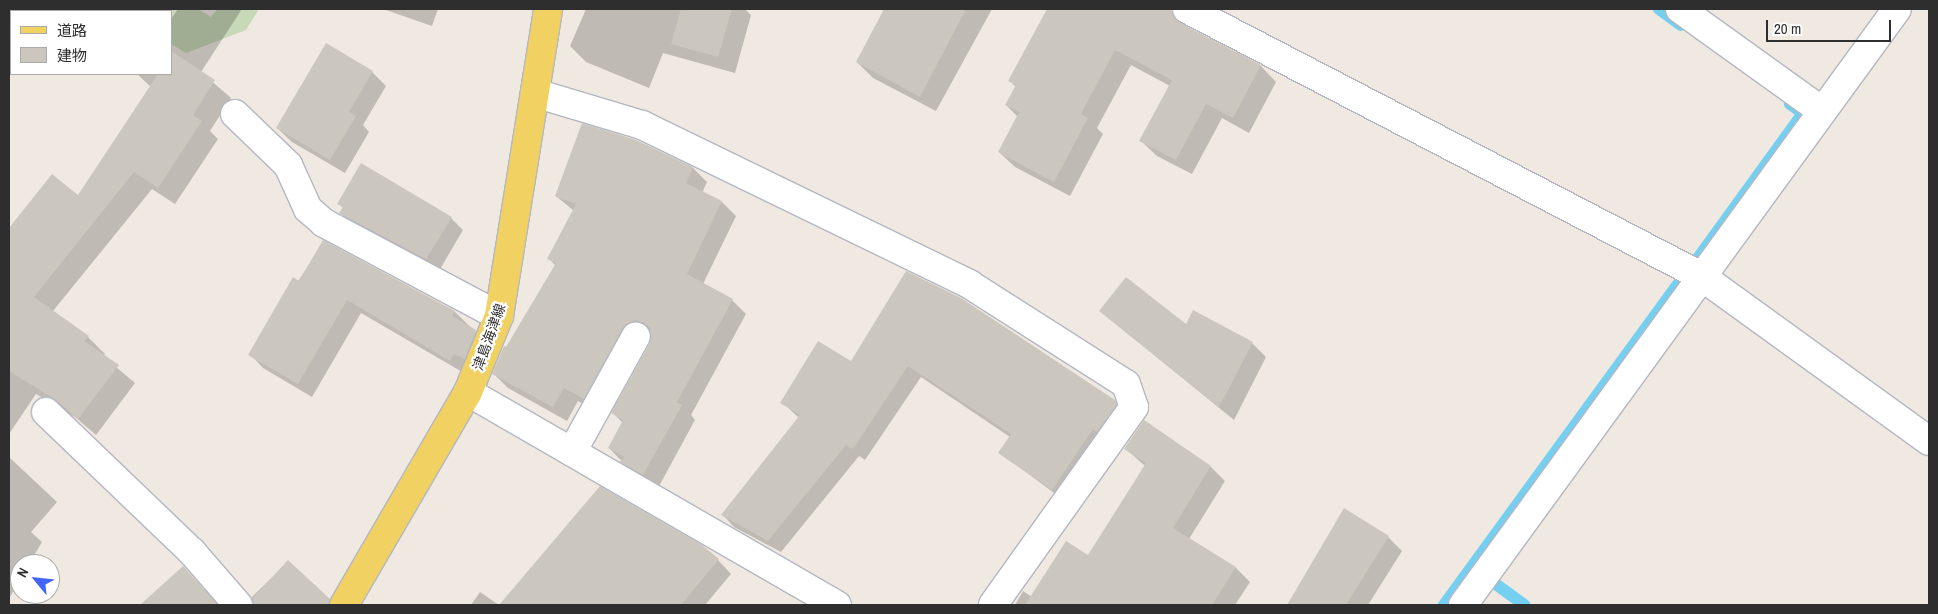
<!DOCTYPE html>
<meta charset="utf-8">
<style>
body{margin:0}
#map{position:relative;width:1938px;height:614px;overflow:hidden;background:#efe9e1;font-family:"Archivo Narrow","Noto Sans JP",sans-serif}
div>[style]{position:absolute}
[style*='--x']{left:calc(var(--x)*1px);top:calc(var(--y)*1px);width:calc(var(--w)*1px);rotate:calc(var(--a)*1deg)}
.cemetery>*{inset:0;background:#c8d9b8}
.shadow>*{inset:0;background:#0003}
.stream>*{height:12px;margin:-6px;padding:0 6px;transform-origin:6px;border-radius:6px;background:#75cff0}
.building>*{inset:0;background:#cbc7bf}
.roads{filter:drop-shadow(1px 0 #b4b7c1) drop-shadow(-1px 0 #b4b7c1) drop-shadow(0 1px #b4b7c1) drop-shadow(0 -1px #b4b7c1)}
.minor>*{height:28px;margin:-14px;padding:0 14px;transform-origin:14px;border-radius:14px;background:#fff}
.major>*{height:28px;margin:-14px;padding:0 14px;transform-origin:14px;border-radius:14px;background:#f2d163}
span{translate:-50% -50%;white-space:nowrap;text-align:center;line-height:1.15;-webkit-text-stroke:4.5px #fff;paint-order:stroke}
.street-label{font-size:14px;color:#2e2e2e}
.frame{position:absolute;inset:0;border:10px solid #2e2e2e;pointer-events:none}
.legend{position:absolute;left:10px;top:10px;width:162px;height:65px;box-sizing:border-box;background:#fff;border:1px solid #ababab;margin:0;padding:6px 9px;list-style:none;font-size:15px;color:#2e2e2e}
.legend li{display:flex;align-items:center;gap:10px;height:25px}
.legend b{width:25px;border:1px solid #ababab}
.north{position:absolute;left:10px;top:554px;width:50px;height:50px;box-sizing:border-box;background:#fff;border:1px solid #ababab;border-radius:50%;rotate:298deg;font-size:14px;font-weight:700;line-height:20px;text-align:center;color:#2e2e2e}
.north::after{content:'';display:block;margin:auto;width:18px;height:22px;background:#4264fb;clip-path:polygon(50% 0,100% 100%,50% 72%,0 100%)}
.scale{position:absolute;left:1766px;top:20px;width:125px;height:22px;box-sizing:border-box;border:2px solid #2e2e2e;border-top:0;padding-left:6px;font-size:15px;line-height:18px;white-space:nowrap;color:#2e2e2e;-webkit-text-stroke:4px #fff;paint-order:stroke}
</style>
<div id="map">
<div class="cemetery">
<div style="clip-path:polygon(69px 9px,198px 9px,211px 17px,217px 9px,259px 9px,246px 30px,186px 53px,171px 44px,171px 11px)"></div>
</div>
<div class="shadow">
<div style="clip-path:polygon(178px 9px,242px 9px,201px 72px,231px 98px,210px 131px,218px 139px,175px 204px,152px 189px,53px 311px,88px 337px,105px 354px,103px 356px,135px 383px,96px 435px,75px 417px,36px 394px,9px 434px,9px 278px,22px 260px,9px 247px,9px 230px,52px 176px,78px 197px,151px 87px,137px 74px,171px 74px,171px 19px)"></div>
<div style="clip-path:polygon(383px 9px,438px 9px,432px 26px)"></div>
<div style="clip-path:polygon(586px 9px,745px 9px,751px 15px,735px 73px,663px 53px,649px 88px,586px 62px,570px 46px)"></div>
<div style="clip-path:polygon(887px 9px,992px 9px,936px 111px,873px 78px,857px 62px)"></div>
<div style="clip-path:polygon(1048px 9px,1168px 9px,1188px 29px,1261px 66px,1276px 82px,1249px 133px,1222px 118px,1192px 174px,1157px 156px,1141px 141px,1170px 86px,1131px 65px,1097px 128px,1103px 134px,1070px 196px,1015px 167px,999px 152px,1018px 117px,1006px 105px,1016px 87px,1010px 81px)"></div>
<div style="clip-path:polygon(372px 72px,386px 86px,363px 125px,369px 132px,345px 173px,292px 142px,277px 128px)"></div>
<div style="clip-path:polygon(636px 141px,693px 168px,707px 182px,702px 193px,722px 202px,736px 216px,703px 284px,732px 300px,746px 314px,691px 415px,695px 420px,658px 488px,636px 476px,609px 448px,623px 423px,613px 413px,651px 343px,651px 333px,636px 342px,598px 412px,578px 401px,567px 421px,508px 388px,494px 374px,556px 266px,548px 258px,574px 211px,556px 196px)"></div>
<div style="clip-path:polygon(338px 203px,451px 218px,463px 230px,439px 271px,353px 226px,341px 213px,344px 209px)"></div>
<div style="clip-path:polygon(324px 242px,455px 312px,489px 345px,464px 373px,361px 313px,312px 397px,263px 368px,250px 354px)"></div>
<div style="clip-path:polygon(906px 272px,1114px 401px,1127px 414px,1065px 501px,1000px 453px,1010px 437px,921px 377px,865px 460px,859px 456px,781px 552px,734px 527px,723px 515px,799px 418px,782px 402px,851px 363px)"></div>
<div style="clip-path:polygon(1100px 311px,1186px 326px,1252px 343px,1266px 357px,1234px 420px)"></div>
<div style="clip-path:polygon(1144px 422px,1211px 467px,1225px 481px,1189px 539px,1236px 568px,1250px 582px,1235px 605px,1015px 605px,1023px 591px,1032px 597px,1089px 557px,1145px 466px,1125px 448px)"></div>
<div style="clip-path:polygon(9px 457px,57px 502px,31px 532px,42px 542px,29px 564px,20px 564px,20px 579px,9px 599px)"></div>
<div style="clip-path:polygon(600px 488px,718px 560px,731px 574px,705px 605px,501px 605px)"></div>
<div style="clip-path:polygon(1344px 510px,1388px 537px,1402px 551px,1368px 605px,1288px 605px)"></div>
<div style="clip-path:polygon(288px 562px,324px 595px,334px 605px,253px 605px,252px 597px)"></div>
<div style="clip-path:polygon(183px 568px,219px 605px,142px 605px)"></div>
<div style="clip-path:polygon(480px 592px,499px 605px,471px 605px)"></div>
</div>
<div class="stream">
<div style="--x:1659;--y:9;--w:27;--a:36"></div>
<div style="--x:1696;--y:261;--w:183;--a:-54.1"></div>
<div style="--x:1803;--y:113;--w:16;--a:-145"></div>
<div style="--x:1497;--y:585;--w:34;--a:36"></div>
<div style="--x:1444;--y:605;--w:396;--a:-53.9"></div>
</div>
<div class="building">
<div style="clip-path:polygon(681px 9px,732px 9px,718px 57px,671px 44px)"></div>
<div style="clip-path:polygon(884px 9px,966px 9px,920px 97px,856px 62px)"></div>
<div style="clip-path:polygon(1047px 9px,1170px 9px,1180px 23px,1261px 65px,1233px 118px,1206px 104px,1176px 160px,1139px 141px,1172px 80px,1115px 50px,1081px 114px,1088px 118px,1054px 182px,998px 152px,1019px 112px,1005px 105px,1016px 85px,1008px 81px)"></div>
<div style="clip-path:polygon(326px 43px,373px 71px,349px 112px,356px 116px,330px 160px,276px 128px)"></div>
<div style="clip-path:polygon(171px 51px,215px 80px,193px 115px,202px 121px,158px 188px,134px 172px,34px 297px,89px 336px,84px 341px,119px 365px,78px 419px,56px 400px,9px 371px,9px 228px,52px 174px,78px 195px,158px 74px,171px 74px)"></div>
<div style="clip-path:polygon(582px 123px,636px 140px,693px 167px,686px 183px,722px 201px,687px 274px,733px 299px,677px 402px,682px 405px,643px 475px,620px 462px,624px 457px,608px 448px,623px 420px,611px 413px,650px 343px,650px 328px,644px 323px,635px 320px,623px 328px,584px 399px,564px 388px,553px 407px,492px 374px,504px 346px,506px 347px,556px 263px,547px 259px,576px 204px,555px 196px)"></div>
<div style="clip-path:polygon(361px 163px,452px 217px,426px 259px,339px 213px,343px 207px,337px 204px)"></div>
<div style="clip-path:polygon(323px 240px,455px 311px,452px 316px,476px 330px,465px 359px,454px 354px,450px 361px,347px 300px,298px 384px,248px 355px,293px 277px,299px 281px)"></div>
<div style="clip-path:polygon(906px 271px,961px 298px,1115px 400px,1117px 405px,1097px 432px,1093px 429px,1052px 490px,998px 453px,1011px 434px,908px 366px,853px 449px,846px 445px,768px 541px,721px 515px,800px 415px,780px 403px,818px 341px,851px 361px)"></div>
<div style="clip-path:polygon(1126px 277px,1186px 324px,1193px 310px,1253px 342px,1219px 407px,1099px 311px)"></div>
<div style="clip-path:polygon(1144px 420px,1211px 466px,1173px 528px,1236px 567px,1212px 605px,1025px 605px,1066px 541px,1088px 555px,1146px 463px,1124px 449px)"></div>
<div style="clip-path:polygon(600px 486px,702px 545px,719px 559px,681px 605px,499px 605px)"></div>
<div style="clip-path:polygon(1344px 508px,1389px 536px,1346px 605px,1287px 605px)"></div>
<div style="clip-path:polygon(288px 560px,330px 599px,328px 605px,253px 605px,252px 599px)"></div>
<div style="clip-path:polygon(183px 566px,218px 605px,140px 605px)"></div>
</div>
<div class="roads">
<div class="minor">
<div style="--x:1187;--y:9;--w:579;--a:27.45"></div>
<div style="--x:1701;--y:276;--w:281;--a:35.9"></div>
<div style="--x:1680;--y:9;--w:175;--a:35.7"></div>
<div style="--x:535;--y:93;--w:112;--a:16.7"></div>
<div style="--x:642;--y:125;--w:364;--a:25.9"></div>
<div style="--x:969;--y:284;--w:186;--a:32.5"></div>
<div style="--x:1126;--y:384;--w:24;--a:71"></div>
<div style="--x:1134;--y:407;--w:243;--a:125.5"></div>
<div style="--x:235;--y:114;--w:74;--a:43.9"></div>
<div style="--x:288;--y:165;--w:48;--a:65.6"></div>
<div style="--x:308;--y:209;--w:21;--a:41"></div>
<div style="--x:324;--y:223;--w:198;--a:28"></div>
<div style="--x:468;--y:392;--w:426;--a:30"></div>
<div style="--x:46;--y:412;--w:202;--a:43.8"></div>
<div style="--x:192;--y:552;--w:70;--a:49"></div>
<div style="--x:572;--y:452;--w:132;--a:-61.1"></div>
<div style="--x:1463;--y:605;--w:737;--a:-53.94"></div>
</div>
<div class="major">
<div style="--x:344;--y:605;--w:246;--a:-59.8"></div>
<div style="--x:468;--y:392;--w:82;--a:-67.8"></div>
<div style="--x:499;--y:316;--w:311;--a:-80.9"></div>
</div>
</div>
<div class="street-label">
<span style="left:489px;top:337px;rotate:-70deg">津島海津線</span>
</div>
<div class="frame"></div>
<ul class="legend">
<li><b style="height:6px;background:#f2d163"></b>道路</li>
<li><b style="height:14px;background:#cbc7bf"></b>建物</li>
</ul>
<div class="north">N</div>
<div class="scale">20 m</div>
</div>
